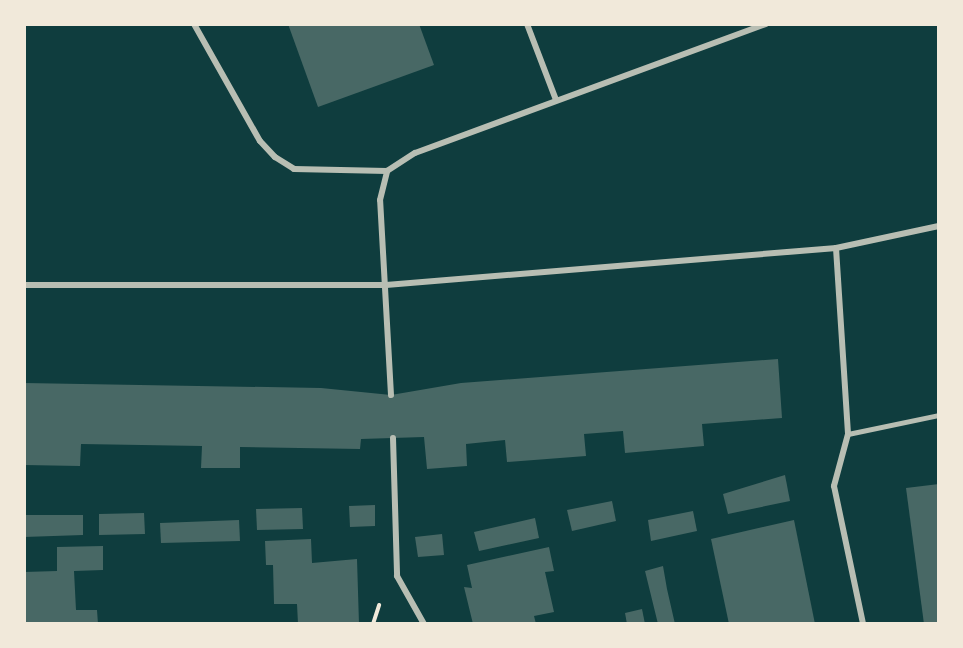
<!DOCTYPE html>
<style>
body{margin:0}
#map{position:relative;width:963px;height:648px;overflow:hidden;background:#0f3d3e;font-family:Montserrat,sans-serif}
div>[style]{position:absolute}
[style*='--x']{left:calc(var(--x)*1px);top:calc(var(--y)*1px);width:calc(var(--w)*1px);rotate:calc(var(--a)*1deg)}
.building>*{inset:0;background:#486865}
.path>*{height:4px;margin:-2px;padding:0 2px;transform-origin:2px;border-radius:2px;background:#f1e9da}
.service>*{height:4.5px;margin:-2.25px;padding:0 2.25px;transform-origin:2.25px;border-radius:2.25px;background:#b8beb3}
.minor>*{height:6px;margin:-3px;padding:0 3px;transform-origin:3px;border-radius:3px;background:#b8beb3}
span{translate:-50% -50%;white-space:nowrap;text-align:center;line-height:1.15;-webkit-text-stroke:4.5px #f1e9da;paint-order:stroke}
.frame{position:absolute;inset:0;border:26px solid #f1e9da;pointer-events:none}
</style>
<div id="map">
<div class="building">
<div style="clip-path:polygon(288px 24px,419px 24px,434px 65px,318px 107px)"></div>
<div style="clip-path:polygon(778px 359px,782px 418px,702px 424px,704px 446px,625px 453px,623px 431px,584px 434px,586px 456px,507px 462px,505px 440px,466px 444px,467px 466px,427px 469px,424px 437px,361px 439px,360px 449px,240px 447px,240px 468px,201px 468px,202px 446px,81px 444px,80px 466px,24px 465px,24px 383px,321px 388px,391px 395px,461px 383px)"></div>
<div style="clip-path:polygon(785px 475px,790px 501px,728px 514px,723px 494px)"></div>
<div style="clip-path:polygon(939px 484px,939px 624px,924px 624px,906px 488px)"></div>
<div style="clip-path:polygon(612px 501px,616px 521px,572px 531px,567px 510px)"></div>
<div style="clip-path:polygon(375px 505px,375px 526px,350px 527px,349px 506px)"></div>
<div style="clip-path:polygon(302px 508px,303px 529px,257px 530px,256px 509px)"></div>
<div style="clip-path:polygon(693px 511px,697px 531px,651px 541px,648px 520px)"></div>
<div style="clip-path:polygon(144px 513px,145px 534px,99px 535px,99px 514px)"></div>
<div style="clip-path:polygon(24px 515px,83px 515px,83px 535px,24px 537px)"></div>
<div style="clip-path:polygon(535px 518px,539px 538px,479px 551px,474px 532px)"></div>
<div style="clip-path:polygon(239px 520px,240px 541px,161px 543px,160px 523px)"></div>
<div style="clip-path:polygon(794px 520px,815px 624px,729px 624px,711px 539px)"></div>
<div style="clip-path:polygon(442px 534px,444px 555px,418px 557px,415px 537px)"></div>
<div style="clip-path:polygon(311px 539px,312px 563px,357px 559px,359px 624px,298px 624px,297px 604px,274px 604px,273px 565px,266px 565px,265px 541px)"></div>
<div style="clip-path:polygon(103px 546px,103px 570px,74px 571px,76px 610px,97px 610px,98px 624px,24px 624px,24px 572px,57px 571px,57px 547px)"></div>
<div style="clip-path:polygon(549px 547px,554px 571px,545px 572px,554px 612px,534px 616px,536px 624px,473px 624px,464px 587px,472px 588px,467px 565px)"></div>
<div style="clip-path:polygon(663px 566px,667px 589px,675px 624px,658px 624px,645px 571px)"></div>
<div style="clip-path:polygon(642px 609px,645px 624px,627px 624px,625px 613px)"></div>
</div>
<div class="path">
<div style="--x:373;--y:624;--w:20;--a:-72"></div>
</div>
<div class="service">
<div style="--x:848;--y:434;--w:93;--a:-11.8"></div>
</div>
<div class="minor">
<div style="--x:194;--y:24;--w:134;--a:60.6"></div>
<div style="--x:260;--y:141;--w:22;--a:47"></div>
<div style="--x:275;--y:157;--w:22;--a:32"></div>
<div style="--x:294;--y:169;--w:93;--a:1.2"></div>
<div style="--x:527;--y:24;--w:81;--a:69.1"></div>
<div style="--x:836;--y:248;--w:186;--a:86.3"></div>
<div style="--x:848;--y:434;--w:54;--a:105.1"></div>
<div style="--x:834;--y:486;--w:141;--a:78.1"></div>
<div style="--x:24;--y:285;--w:362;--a:0"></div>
<div style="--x:386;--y:285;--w:452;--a:-4.7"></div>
<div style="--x:836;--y:248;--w:105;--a:-12.1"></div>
<div style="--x:391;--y:395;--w:195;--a:-93.2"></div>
<div style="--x:380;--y:200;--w:30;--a:-76"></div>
<div style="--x:387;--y:171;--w:33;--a:-33"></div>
<div style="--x:415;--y:153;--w:374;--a:-20.2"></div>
<div style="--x:393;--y:438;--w:138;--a:88.3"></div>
<div style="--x:397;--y:576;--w:55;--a:60.6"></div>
</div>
<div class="frame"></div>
</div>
